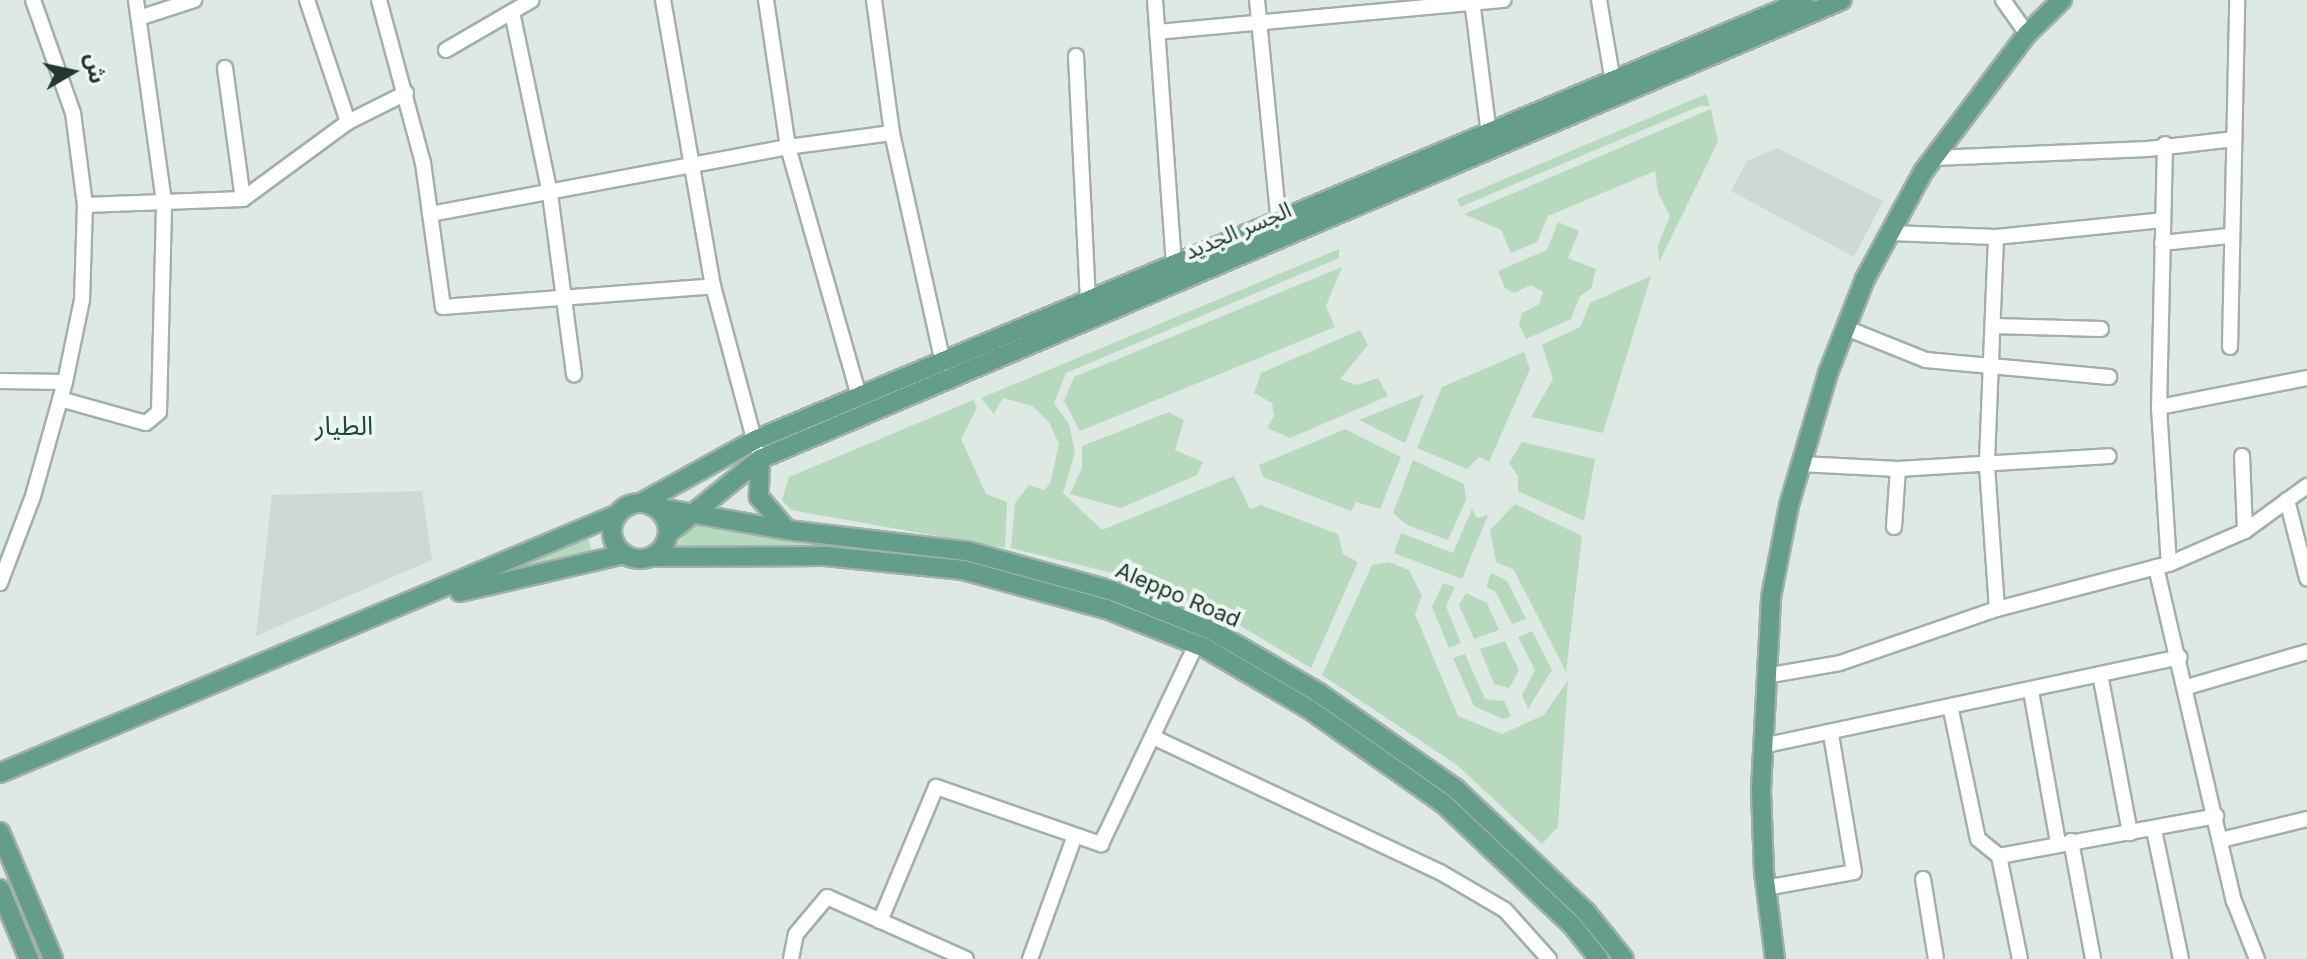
<!DOCTYPE html>
<meta charset="utf-8">
<style>
body{margin:0}
#map{position:relative;width:2307px;height:959px;overflow:hidden;background:#dee9e4;font-family:Inter,"Noto Sans Arabic",sans-serif}
div>[style]{position:absolute}
[style*='--x']{left:calc(var(--x)*1px);top:calc(var(--y)*1px);width:calc(var(--w)*1px);rotate:calc(var(--a)*1deg)}
.built>*{inset:0;background:#cdd9d3}
.green>*{inset:0;background:#b7dabf}
.roads{filter:drop-shadow(2px 0 #a1b0aa) drop-shadow(-2px 0 #a1b0aa) drop-shadow(0 2px #a1b0aa) drop-shadow(0 -2px #a1b0aa)}
.minor>*{height:14px;margin:-7px;padding:0 7px;transform-origin:7px;border-radius:7px;background:#fff}
.major>*{height:18px;margin:-9px;padding:0 9px;transform-origin:9px;border-radius:9px;background:#649d8b}
.major>.ring{margin:-9px;padding:0;box-sizing:content-box;background:none;border:18px solid #649d8b;border-radius:50%}
span{translate:-50% -50%;white-space:nowrap;text-align:center;line-height:1.15;-webkit-text-stroke:8px #eef6f2;paint-order:stroke}
.street-label{font-size:22px;color:#203830}
.quarter-label{font-size:26px;color:#1d493c}
.north{position:absolute;left:32px;top:32px;width:80px;height:80px;-webkit-text-stroke:6px #eef6f2;paint-order:stroke;rotate:81deg;font-size:22px;font-weight:700;line-height:32px;text-align:center;color:#203830}
.north::after{content:'';display:block;margin:auto;width:28px;height:36px;background:#203830;clip-path:polygon(50% 0,100% 100%,50% 72%,0 100%)}
</style>
<div id="map">
<div class="built">
<div style="clip-path:polygon(1777px 148px,1883px 201px,1854px 257px,1731px 191px,1747px 161px)"></div>
<div style="clip-path:polygon(422px 491px,432px 560px,256px 636px,272px 495px)"></div>
</div>
<div class="green">
<div style="clip-path:polygon(1706px 94px,1710px 106px,1700px 106px,1460px 207px,1457px 199px)"></div>
<div style="clip-path:polygon(1711px 109px,1718px 142px,1659px 262px,1658px 245px,1670px 216px,1658px 193px,1655px 171px,1548px 216px,1537px 242px,1511px 253px,1501px 230px,1464px 214px)"></div>
<div style="clip-path:polygon(1558px 222px,1579px 231px,1568px 258px,1596px 269px,1591px 289px,1580px 296px,1571px 319px,1526px 339px,1519px 324px,1522px 313px,1539px 304px,1543px 292px,1531px 285px,1514px 293px,1505px 288px,1498px 271px,1547px 250px)"></div>
<div style="clip-path:polygon(1339px 249px,1339px 258px,1066px 373px,1054px 403px,1069px 424px,1075px 452px,1063px 493px,1102px 530px,1234px 476px,1250px 509px,1261px 505px,1338px 534px,1343px 554px,1358px 562px,1311px 668px,1234px 622px,1120px 575px,1011px 548px,1015px 503px,1029px 485px,1044px 490px,1050px 484px,1059px 444px,1049px 422px,1032px 406px,1003px 398px,994px 414px,981px 398px)"></div>
<div style="clip-path:polygon(1342px 267px,1326px 306px,1335px 327px,1080px 431px,1064px 401px,1074px 377px)"></div>
<div style="clip-path:polygon(1651px 276px,1603px 433px,1531px 417px,1553px 379px,1542px 345px,1580px 327px,1590px 303px)"></div>
<div style="clip-path:polygon(1360px 330px,1368px 345px,1340px 379px,1357px 385px,1378px 378px,1388px 396px,1290px 438px,1267px 428px,1274px 416px,1272px 403px,1254px 393px,1261px 373px)"></div>
<div style="clip-path:polygon(1524px 352px,1530px 369px,1489px 462px,1479px 457px,1467px 469px,1417px 448px,1442px 387px)"></div>
<div style="clip-path:polygon(1424px 394px,1405px 443px,1359px 420px)"></div>
<div style="clip-path:polygon(973px 400px,977px 408px,961px 439px,986px 494px,1007px 502px,1005px 548px,791px 510px,782px 500px,789px 477px)"></div>
<div style="clip-path:polygon(1169px 412px,1184px 420px,1175px 450px,1203px 462px,1197px 475px,1121px 508px,1070px 494px,1082px 468px,1082px 446px)"></div>
<div style="clip-path:polygon(1345px 429px,1401px 457px,1380px 509px,1356px 502px,1351px 511px,1263px 477px,1259px 465px)"></div>
<div style="clip-path:polygon(1522px 442px,1595px 459px,1584px 521px,1518px 491px,1518px 476px,1509px 463px)"></div>
<div style="clip-path:polygon(1413px 460px,1464px 484px,1466px 500px,1448px 540px,1407px 525px,1393px 513px)"></div>
<div style="clip-path:polygon(1515px 504px,1582px 536px,1566px 672px,1514px 570px,1496px 562px,1490px 530px)"></div>
<div style="clip-path:polygon(1472px 509px,1477px 518px,1488px 515px,1462px 579px,1394px 553px,1401px 533px,1453px 553px)"></div>
<div style="clip-path:polygon(696px 521px,989px 565px,1140px 607px,1196px 630px,1315px 698px,1437px 782px,1584px 918px,1598px 940px,1508px 848px,1400px 759px,1194px 634px,1049px 583px,927px 557px,674px 548px)"></div>
<div style="clip-path:polygon(587px 535px,593px 555px,464px 587px)"></div>
<div style="clip-path:polygon(1389px 562px,1409px 570px,1422px 596px,1415px 614px,1458px 716px,1502px 734px,1544px 715px,1568px 680px,1558px 827px,1542px 844px,1457px 765px,1322px 675px,1372px 565px)"></div>
<div style="clip-path:polygon(1491px 573px,1507px 581px,1526px 619px,1512px 624px,1495px 591px,1486px 587px)"></div>
<div style="clip-path:polygon(1443px 583px,1455px 587px,1446px 606px,1461px 643px,1449px 648px,1432px 607px)"></div>
<div style="clip-path:polygon(1466px 593px,1487px 603px,1499px 630px,1474px 639px,1459px 605px)"></div>
<div style="clip-path:polygon(1532px 631px,1552px 670px,1528px 709px,1522px 695px,1535px 670px,1518px 637px)"></div>
<div style="clip-path:polygon(1505px 641px,1519px 670px,1509px 688px,1494px 684px,1480px 649px)"></div>
<div style="clip-path:polygon(1465px 654px,1485px 699px,1504px 701px,1511px 716px,1503px 719px,1474px 706px,1453px 658px)"></div>
</div>
<div class="roads">
<div class="minor">
<div style="--x:307;--y:0;--w:129;--a:71.4"></div>
<div style="--x:379;--y:0;--w:169;--a:74.9"></div>
<div style="--x:423;--y:163;--w:145;--a:82.1"></div>
<div style="--x:443;--y:307;--w:271;--a:-4.4"></div>
<div style="--x:663;--y:0;--w:290;--a:80.1"></div>
<div style="--x:713;--y:286;--w:167;--a:75"></div>
<div style="--x:766;--y:0;--w:149;--a:81.5"></div>
<div style="--x:788;--y:147;--w:260;--a:74.1"></div>
<div style="--x:874;--y:0;--w:134;--a:82.3"></div>
<div style="--x:892;--y:133;--w:236;--a:77.5"></div>
<div style="--x:1155;--y:0;--w:267;--a:85.9"></div>
<div style="--x:1257;--y:0;--w:224;--a:84.4"></div>
<div style="--x:1472;--y:0;--w:136;--a:82.8"></div>
<div style="--x:1599;--y:0;--w:83;--a:80.3"></div>
<div style="--x:2003;--y:0;--w:42;--a:54.8"></div>
<div style="--x:512;--y:12;--w:186;--a:78.2"></div>
<div style="--x:550;--y:194;--w:182;--a:82.4"></div>
<div style="--x:139;--y:18;--w:58;--a:-18.1"></div>
<div style="--x:1157;--y:32;--w:348;--a:-5.3"></div>
<div style="--x:446;--y:50;--w:99;--a:-30.2"></div>
<div style="--x:1076;--y:56;--w:246;--a:87.2"></div>
<div style="--x:225;--y:68;--w:132;--a:82.2"></div>
<div style="--x:2165;--y:144;--w:263;--a:91.3"></div>
<div style="--x:2159;--y:407;--w:157;--a:86.4"></div>
<div style="--x:1934;--y:158;--w:214;--a:-2.4"></div>
<div style="--x:2148;--y:149;--w:87;--a:-6.6"></div>
<div style="--x:85;--y:205;--w:158;--a:-2.2"></div>
<div style="--x:243;--y:199;--w:130;--a:-36.3"></div>
<div style="--x:348;--y:122;--w:65;--a:-26.6"></div>
<div style="--x:430;--y:214;--w:364;--a:-10.6"></div>
<div style="--x:788;--y:147;--w:105;--a:-7.7"></div>
<div style="--x:1890;--y:233;--w:106;--a:2.2"></div>
<div style="--x:1996;--y:237;--w:167;--a:-5.8"></div>
<div style="--x:1996;--y:237;--w:229;--a:92.3"></div>
<div style="--x:1987;--y:466;--w:143;--a:86"></div>
<div style="--x:2162;--y:243;--w:67;--a:-6"></div>
<div style="--x:1994;--y:326;--w:107;--a:1.6"></div>
<div style="--x:1846;--y:328;--w:86;--a:21.8"></div>
<div style="--x:1926;--y:360;--w:184;--a:5.3"></div>
<div style="--x:2230;--y:347;--w:347;--a:-88.8"></div>
<div style="--x:0;--y:381;--w:65;--a:0.9"></div>
<div style="--x:60;--y:399;--w:89;--a:15.6"></div>
<div style="--x:146;--y:423;--w:17;--a:-40"></div>
<div style="--x:159;--y:412;--w:210;--a:-88.6"></div>
<div style="--x:164;--y:202;--w:204;--a:-97.9"></div>
<div style="--x:2159;--y:407;--w:151;--a:-11.1"></div>
<div style="--x:2242;--y:456;--w:75;--a:87.7"></div>
<div style="--x:1801;--y:464;--w:97;--a:3"></div>
<div style="--x:1898;--y:469;--w:211;--a:-3.5"></div>
<div style="--x:2287;--y:500;--w:81;--a:75.6"></div>
<div style="--x:1894;--y:527;--w:58;--a:-86.1"></div>
<div style="--x:2156;--y:567;--w:343;--a:76.9"></div>
<div style="--x:2234;--y:901;--w:62;--a:68.4"></div>
<div style="--x:0;--y:583;--w:93;--a:-69.2"></div>
<div style="--x:33;--y:496;--w:118;--a:-74.3"></div>
<div style="--x:65;--y:382;--w:84;--a:-78.3"></div>
<div style="--x:82;--y:300;--w:95;--a:-88.2"></div>
<div style="--x:85;--y:205;--w:93;--a:-97.4"></div>
<div style="--x:73;--y:113;--w:120;--a:-109.5"></div>
<div style="--x:2100;--y:674;--w:162;--a:79.3"></div>
<div style="--x:1765;--y:676;--w:76;--a:-9.8"></div>
<div style="--x:1840;--y:663;--w:166;--a:-19"></div>
<div style="--x:1997;--y:609;--w:178;--a:-14.7"></div>
<div style="--x:2169;--y:564;--w:83;--a:-23.5"></div>
<div style="--x:2245;--y:531;--w:77;--a:-36"></div>
<div style="--x:2187;--y:687;--w:125;--a:-16.3"></div>
<div style="--x:2031;--y:691;--w:154;--a:79.9"></div>
<div style="--x:1951;--y:710;--w:132;--a:78.2"></div>
<div style="--x:1978;--y:839;--w:27;--a:39"></div>
<div style="--x:1999;--y:856;--w:221;--a:-10.4"></div>
<div style="--x:1155;--y:738;--w:315;--a:25.2"></div>
<div style="--x:1440;--y:872;--w:75;--a:30.3"></div>
<div style="--x:1505;--y:910;--w:66;--a:48.1"></div>
<div style="--x:1762;--y:746;--w:427;--a:-12"></div>
<div style="--x:2154;--y:830;--w:132;--a:78.2"></div>
<div style="--x:2221;--y:840;--w:89;--a:-13.7"></div>
<div style="--x:2071;--y:841;--w:120;--a:79.4"></div>
<div style="--x:1999;--y:856;--w:105;--a:78.5"></div>
<div style="--x:1923;--y:879;--w:81;--a:80.8"></div>
<div style="--x:1765;--y:888;--w:90;--a:-10.2"></div>
<div style="--x:1854;--y:872;--w:139;--a:-99.5"></div>
<div style="--x:880;--y:921;--w:145;--a:-67.3"></div>
<div style="--x:936;--y:787;--w:175;--a:19.1"></div>
<div style="--x:1101;--y:844;--w:221;--a:-64.5"></div>
<div style="--x:791;--y:959;--w:25;--a:-79"></div>
<div style="--x:796;--y:934;--w:48;--a:-50"></div>
<div style="--x:827;--y:897;--w:152;--a:24"></div>
<div style="--x:1030;--y:959;--w:129;--a:-70"></div>
</div>
<div class="major">
<div style="--x:760;--y:459;--w:38;--a:92"></div>
<div style="--x:759;--y:497;--w:43;--a:49.7"></div>
<div style="--x:641;--y:503;--w:130;--a:-28.9"></div>
<div style="--x:755;--y:440;--w:1138;--a:-22.74"></div>
<div class="ring" style="left:612px;top:503px;width:38px;height:38px"></div>
<div style="--x:655;--y:507;--w:134;--a:9.9"></div>
<div style="--x:787;--y:530;--w:181;--a:6.7"></div>
<div style="--x:967;--y:551;--w:151;--a:15.3"></div>
<div style="--x:1113;--y:591;--w:108;--a:21.8"></div>
<div style="--x:1213;--y:631;--w:123;--a:30.3"></div>
<div style="--x:1319;--y:693;--w:167;--a:35"></div>
<div style="--x:1456;--y:789;--w:179;--a:43.4"></div>
<div style="--x:1586;--y:912;--w:60;--a:51"></div>
<div style="--x:669;--y:533;--w:117;--a:-39.1"></div>
<div style="--x:760;--y:459;--w:1175;--a:-22.99"></div>
<div style="--x:653;--y:557;--w:172;--a:-0.3"></div>
<div style="--x:825;--y:556;--w:139;--a:5.8"></div>
<div style="--x:963;--y:570;--w:148;--a:15.3"></div>
<div style="--x:1106;--y:609;--w:106;--a:21.5"></div>
<div style="--x:1205;--y:648;--w:121;--a:30.4"></div>
<div style="--x:1309;--y:709;--w:165;--a:35.1"></div>
<div style="--x:1444;--y:804;--w:176;--a:43.4"></div>
<div style="--x:1572;--y:925;--w:43;--a:51.5"></div>
<div style="--x:460;--y:592;--w:168;--a:-13"></div>
<div style="--x:0;--y:773;--w:670;--a:-22.74"></div>
<div style="--x:0;--y:832;--w:138;--a:67.3"></div>
<div style="--x:0;--y:889;--w:76;--a:67.5"></div>
<div style="--x:1775;--y:959;--w:88;--a:-97.2"></div>
<div style="--x:1764;--y:872;--w:82;--a:-92.1"></div>
<div style="--x:1761;--y:790;--w:193;--a:-87"></div>
<div style="--x:1771;--y:597;--w:94;--a:-78.9"></div>
<div style="--x:1789;--y:505;--w:138;--a:-73.5"></div>
<div style="--x:1828;--y:373;--w:101;--a:-68.5"></div>
<div style="--x:1865;--y:279;--w:122;--a:-61.5"></div>
<div style="--x:1923;--y:172;--w:173;--a:-53"></div>
<div style="--x:2027;--y:34;--w:49;--a:-44.2"></div>
</div>
</div>
<div class="street-label">
<span style="left:1238px;top:231px;rotate:-23deg">الجسر الجديد</span>
<span style="left:1178px;top:595px;rotate:23deg">Aleppo Road</span>
</div>
<div class="quarter-label">
<span style="left:344px;top:426px">الطيار</span>
</div>
<div class="north">ش</div>
</div>
